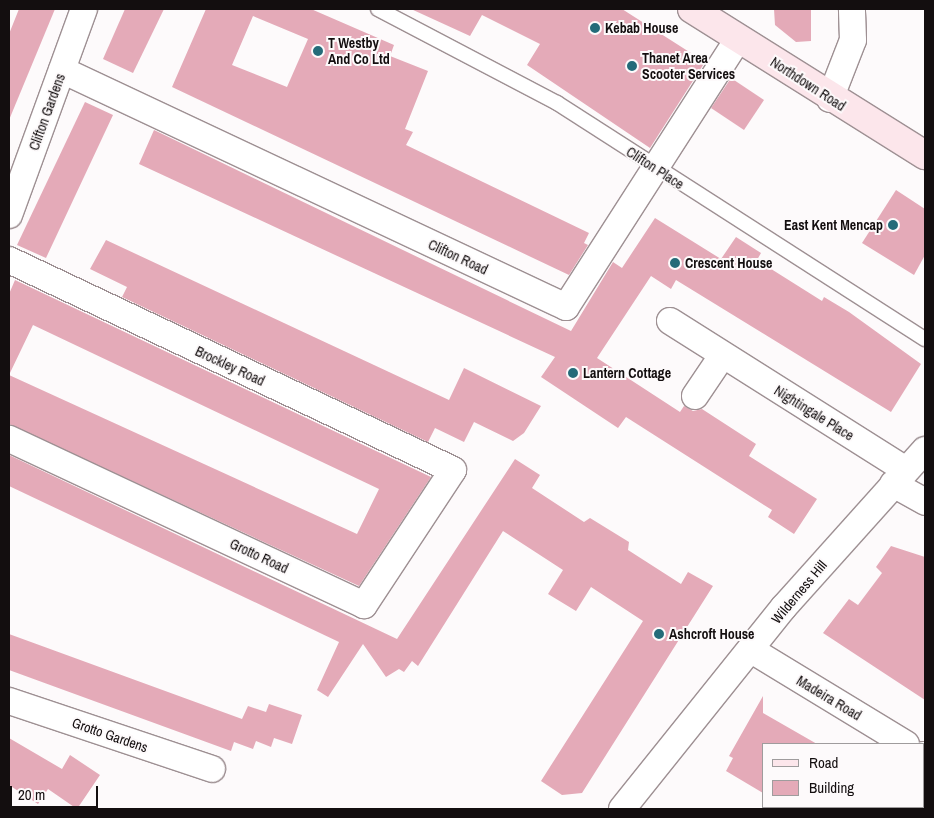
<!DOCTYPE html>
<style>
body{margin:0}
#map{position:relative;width:934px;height:818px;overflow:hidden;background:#fdfafb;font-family:"Archivo Narrow",sans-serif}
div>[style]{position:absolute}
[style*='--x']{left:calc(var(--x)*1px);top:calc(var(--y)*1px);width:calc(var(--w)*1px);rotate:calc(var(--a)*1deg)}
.building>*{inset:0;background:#e4aab8}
.roads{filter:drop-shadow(1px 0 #9e9093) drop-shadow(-1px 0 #9e9093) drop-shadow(0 1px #9e9093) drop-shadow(0 -1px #9e9093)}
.service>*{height:14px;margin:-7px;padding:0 7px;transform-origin:7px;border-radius:7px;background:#fff}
.minor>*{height:26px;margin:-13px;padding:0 13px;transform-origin:13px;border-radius:13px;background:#fff}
.secondary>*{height:28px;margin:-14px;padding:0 14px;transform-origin:14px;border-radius:14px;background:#fce6eb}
.dots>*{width:14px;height:14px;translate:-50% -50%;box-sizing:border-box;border:2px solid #fdfafb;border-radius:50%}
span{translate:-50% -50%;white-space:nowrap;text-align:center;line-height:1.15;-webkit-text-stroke:4px #fdfafb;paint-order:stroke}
.poi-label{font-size:14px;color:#130e0f;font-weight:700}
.left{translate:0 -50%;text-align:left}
.right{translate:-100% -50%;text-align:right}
.street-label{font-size:14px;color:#130e0f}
.frame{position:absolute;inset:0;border:10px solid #130e0f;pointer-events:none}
.legend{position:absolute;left:762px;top:743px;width:162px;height:65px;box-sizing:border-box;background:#fdfafb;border:1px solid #9f9c9d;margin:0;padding:6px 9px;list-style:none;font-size:15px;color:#130e0f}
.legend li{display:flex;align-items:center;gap:10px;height:25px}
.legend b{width:25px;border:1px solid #9f9c9d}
.scale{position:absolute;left:10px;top:786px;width:88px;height:22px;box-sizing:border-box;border:2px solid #130e0f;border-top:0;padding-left:6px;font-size:15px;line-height:18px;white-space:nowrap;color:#130e0f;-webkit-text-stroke:4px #fdfafb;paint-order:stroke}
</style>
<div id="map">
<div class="building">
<div style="clip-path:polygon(19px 9px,55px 9px,9px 120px,9px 34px)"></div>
<div style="clip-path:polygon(125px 9px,164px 9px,133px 73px,103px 59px)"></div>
<div style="clip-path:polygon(evenodd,206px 9px,311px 9px,394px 45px,390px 56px,428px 71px,405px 129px,413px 132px,406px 145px,589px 233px,584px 243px,588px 245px,569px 275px,172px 87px,206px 9px,253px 16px,308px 39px,287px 87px,232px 65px,253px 16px)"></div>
<div style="clip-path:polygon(411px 9px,622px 9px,705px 62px,650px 148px,527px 65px,540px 44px,482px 15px,470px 36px)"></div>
<div style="clip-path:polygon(774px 9px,811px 9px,811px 41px,796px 42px,775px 25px)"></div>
<div style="clip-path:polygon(731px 78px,764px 100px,744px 130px,711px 108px)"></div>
<div style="clip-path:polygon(85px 102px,113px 115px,46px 258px,17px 245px)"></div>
<div style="clip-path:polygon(154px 130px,571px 331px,613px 262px,622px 268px,655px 218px,721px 259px,736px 237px,761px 253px,757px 260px,822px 301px,824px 297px,849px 312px,921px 364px,891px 412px,676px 280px,671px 289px,651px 276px,597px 358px,680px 412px,684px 406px,693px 411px,702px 409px,756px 444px,749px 456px,817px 499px,794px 534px,768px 517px,772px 510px,626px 417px,618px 428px,541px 377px,555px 357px,139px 164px)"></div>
<div style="clip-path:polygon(896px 190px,925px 209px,925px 255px,914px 275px,862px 243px)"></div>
<div style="clip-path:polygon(106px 240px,449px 400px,464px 368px,541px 406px,524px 433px,513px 441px,474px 422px,464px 442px,435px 428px,428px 442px,122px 297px,127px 287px,90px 269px)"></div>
<div style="clip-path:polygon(evenodd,15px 280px,431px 477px,359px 586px,9px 424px,9px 294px,15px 280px,33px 325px,379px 489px,357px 534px,9px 375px,33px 325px)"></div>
<div style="clip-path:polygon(9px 455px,397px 639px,515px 459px,540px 475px,532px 488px,584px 522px,590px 518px,629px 542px,628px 550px,681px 584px,688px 572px,713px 586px,582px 793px,562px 795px,541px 781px,643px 621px,591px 587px,576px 611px,548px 594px,563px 570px,503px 531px,418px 666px,412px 661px,404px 672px,399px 669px,386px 677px,363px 644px,328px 697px,317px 690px,339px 642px,9px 486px)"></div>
<div style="clip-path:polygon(891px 546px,925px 557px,925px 700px,823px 633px,849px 599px,858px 605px,882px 573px,876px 567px)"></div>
<div style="clip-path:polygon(9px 634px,242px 719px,248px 706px,266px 712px,269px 704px,302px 715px,292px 744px,274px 738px,271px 747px,256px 741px,253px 749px,234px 742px,231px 751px,9px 670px)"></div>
<div style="clip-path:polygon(763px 696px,763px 713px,817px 744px,763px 744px,763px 793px,726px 771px,733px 758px,729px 756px)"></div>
<div style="clip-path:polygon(9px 738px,62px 769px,70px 755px,100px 775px,77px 809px,48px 789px,38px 804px,9px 785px)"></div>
</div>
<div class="roads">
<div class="service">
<div style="--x:378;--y:9;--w:202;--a:27.7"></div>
<div style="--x:557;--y:103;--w:437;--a:32.7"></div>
</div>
<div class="minor">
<div style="--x:62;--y:70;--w:557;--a:25.18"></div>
<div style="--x:566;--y:307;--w:318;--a:-57.3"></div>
<div style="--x:830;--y:99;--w:63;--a:-68.7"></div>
<div style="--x:853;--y:40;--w:31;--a:-92"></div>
<div style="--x:9;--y:215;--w:219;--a:-70"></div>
<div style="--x:9;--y:260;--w:491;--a:25.3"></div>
<div style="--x:453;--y:470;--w:162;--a:123.4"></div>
<div style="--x:364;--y:605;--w:392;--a:-154.9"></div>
<div style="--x:670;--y:321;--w:279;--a:32.3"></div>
<div style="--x:695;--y:396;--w:48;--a:-56"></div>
<div style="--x:893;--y:484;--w:37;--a:29"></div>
<div style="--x:753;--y:651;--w:179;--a:31.3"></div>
<div style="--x:9;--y:701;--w:214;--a:18.5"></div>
<div style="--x:923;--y:755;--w:2;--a:27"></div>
<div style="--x:622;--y:809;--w:259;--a:-51.3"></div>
<div style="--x:784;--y:607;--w:211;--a:-48.1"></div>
</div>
<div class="secondary">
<div style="--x:692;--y:9;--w:275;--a:32.1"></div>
</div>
</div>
<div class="dots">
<div style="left:595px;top:28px;background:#246b79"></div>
<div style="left:318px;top:51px;background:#246b79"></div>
<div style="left:632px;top:66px;background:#246b79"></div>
<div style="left:893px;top:225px;background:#246b79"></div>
<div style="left:675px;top:263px;background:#246b79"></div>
<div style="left:573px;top:373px;background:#246b79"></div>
<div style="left:659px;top:634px;background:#246b79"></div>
</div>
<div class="poi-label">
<span class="left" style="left:605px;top:28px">Kebab House</span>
<span class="left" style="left:328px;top:51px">T Westby<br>And Co Ltd</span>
<span class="left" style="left:642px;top:66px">Thanet Area<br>Scooter Services</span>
<span class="right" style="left:883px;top:225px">East Kent Mencap</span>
<span class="left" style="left:685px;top:263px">Crescent House</span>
<span class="left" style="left:583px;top:373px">Lantern Cottage</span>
<span class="left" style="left:669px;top:634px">Ashcroft House</span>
</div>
<div class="street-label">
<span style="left:808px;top:84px;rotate:33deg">Northdown Road</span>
<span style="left:47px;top:112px;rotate:-70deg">Clifton Gardens</span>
<span style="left:655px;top:168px;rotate:33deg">Clifton Place</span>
<span style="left:458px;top:257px;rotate:25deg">Clifton Road</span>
<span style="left:230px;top:366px;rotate:25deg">Brockley Road</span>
<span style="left:814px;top:413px;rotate:32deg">Nightingale Place</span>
<span style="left:259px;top:556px;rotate:25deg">Grotto Road</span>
<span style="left:799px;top:592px;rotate:-50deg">Wilderness Hill</span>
<span style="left:829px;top:698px;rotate:31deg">Madeira Road</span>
<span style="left:110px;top:735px;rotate:19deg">Grotto Gardens</span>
</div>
<div class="frame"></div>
<ul class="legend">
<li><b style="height:6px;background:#fce6eb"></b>Road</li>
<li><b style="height:14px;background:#e4aab8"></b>Building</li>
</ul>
<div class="scale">20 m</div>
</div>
